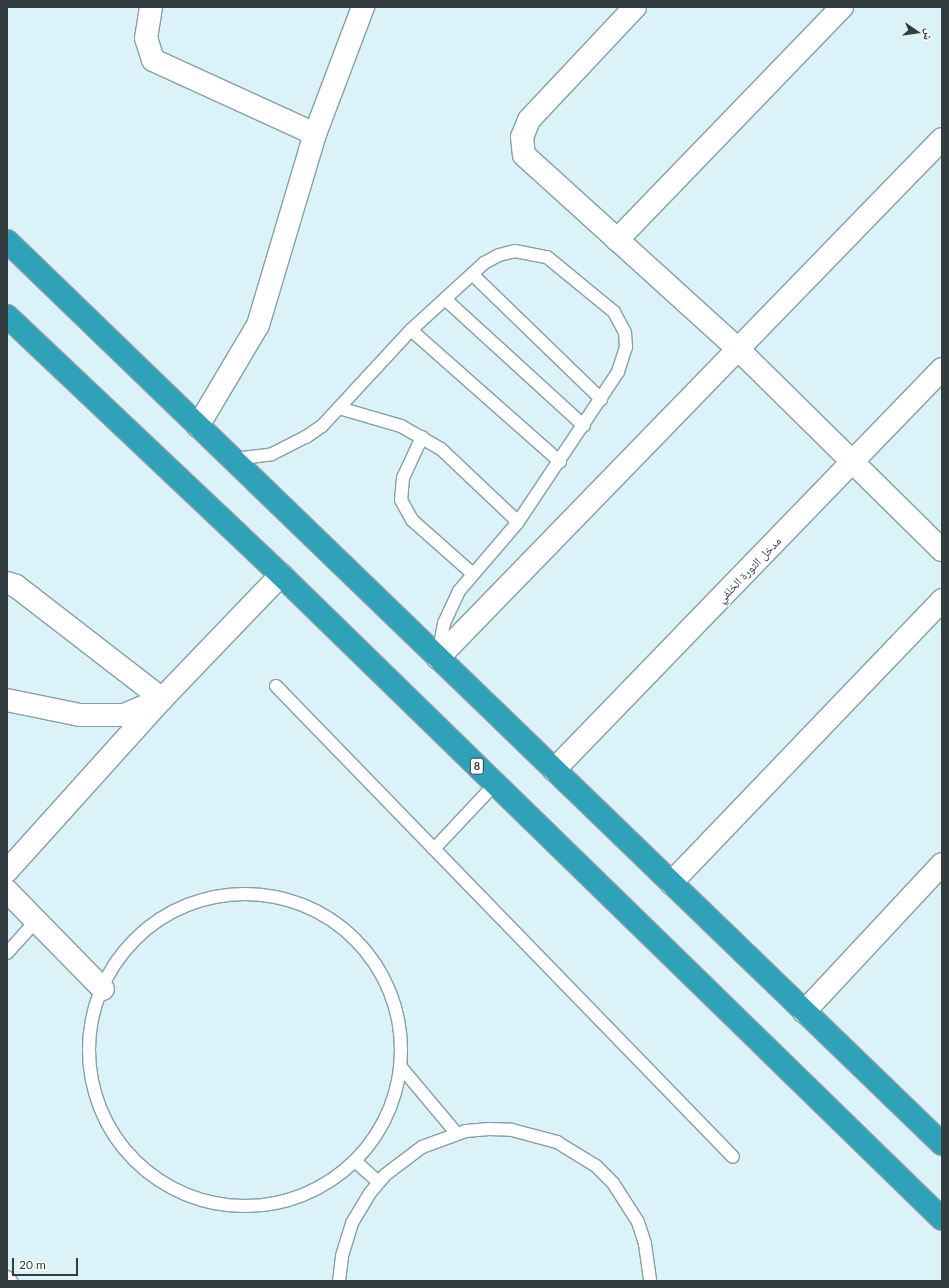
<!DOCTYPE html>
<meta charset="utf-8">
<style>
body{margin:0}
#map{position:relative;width:949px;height:1288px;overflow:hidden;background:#daf2f8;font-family:Lato,"Noto Naskh Arabic",sans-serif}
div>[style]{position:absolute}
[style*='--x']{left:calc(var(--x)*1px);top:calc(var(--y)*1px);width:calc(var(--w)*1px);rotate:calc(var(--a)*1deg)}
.roads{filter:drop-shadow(1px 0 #889fa4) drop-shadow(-1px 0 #889fa4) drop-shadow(0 1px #889fa4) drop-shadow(0 -1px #889fa4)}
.lane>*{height:12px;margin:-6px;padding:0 6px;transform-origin:6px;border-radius:6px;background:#fff}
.lane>.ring{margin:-6px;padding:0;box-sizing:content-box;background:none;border:12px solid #fff;border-radius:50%}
.street>*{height:22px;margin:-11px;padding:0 11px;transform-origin:11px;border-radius:11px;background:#fff}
.highway>*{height:22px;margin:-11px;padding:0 11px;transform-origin:11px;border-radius:11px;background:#2fa1b9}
span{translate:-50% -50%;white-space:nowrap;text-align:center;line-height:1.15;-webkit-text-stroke:3px #fff;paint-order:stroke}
.shield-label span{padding:1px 3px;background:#fff;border:1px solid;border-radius:3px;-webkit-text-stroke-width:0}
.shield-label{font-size:11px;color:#333c3f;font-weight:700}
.street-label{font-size:12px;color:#333c3f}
.frame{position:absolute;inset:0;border:8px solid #333c3f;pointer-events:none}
.north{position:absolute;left:897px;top:12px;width:40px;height:40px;-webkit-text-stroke:3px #fff;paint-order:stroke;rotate:103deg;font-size:11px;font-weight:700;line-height:16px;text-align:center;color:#333c3f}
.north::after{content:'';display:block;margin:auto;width:14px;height:18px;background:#333c3f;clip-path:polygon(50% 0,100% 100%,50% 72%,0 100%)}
.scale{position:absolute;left:12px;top:1258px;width:66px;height:18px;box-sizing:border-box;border:2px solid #333c3f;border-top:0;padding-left:5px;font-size:12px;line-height:14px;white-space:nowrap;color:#333c3f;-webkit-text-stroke:3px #fff;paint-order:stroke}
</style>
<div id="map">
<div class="roads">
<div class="lane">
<div style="--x:472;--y:274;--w:180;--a:44.1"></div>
<div style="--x:445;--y:299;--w:188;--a:42.4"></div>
<div style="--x:411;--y:330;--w:199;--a:41.5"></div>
<div style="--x:339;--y:408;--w:65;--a:16.2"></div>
<div style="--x:401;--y:426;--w:46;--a:29.9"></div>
<div style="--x:441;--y:449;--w:106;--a:43.5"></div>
<div style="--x:422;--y:437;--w:45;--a:114.9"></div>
<div style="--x:403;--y:478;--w:22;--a:95"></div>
<div style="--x:401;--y:500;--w:23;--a:61"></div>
<div style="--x:412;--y:520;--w:81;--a:41.5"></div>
<div style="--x:234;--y:459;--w:38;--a:-7"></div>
<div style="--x:272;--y:454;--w:38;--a:-27"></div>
<div style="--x:306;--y:437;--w:19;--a:-35"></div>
<div style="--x:322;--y:426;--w:131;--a:-47.2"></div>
<div style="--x:411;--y:330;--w:99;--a:-42.5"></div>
<div style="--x:484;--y:263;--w:17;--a:-28"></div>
<div style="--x:499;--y:255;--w:16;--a:-14"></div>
<div style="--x:515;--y:251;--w:33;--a:11"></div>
<div style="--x:547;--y:257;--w:87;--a:39.4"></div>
<div style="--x:614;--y:312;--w:24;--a:62"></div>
<div style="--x:625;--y:333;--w:14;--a:86"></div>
<div style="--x:626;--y:347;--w:26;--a:108"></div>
<div style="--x:618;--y:372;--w:180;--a:123.7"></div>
<div style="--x:518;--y:522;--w:91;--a:130.5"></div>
<div style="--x:459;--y:591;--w:35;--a:115"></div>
<div style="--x:444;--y:623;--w:35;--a:100"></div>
<div style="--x:276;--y:686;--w:656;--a:45.86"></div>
<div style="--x:434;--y:849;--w:89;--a:-46.8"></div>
<div class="ring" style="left:89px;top:894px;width:300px;height:300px"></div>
<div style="--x:7;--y:953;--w:42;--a:-47.9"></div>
<div style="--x:400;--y:1066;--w:89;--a:50"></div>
<div style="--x:355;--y:1161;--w:31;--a:42"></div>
<div style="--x:7;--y:1277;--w:6;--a:45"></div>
<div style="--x:339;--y:1281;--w:25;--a:-83"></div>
<div style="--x:342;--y:1256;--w:34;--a:-73"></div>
<div style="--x:352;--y:1223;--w:35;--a:-59"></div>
<div style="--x:370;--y:1193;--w:23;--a:-50"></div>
<div style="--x:385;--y:1175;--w:46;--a:-37.1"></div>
<div style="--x:422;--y:1147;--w:47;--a:-20"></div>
<div style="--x:466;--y:1131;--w:23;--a:-5"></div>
<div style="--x:489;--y:1129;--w:23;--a:2"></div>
<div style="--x:512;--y:1130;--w:47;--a:14.9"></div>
<div style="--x:557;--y:1142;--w:46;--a:31.6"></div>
<div style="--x:596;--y:1166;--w:24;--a:45"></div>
<div style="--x:613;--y:1183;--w:46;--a:57.3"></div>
<div style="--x:638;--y:1222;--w:23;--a:72"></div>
<div style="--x:645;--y:1244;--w:37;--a:82"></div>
</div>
<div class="street">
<div style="--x:151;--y:7;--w:31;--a:99"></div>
<div style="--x:146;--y:38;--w:23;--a:72"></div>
<div style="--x:153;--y:60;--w:178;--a:24.6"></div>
<div style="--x:635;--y:7;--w:155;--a:133.2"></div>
<div style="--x:529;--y:120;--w:18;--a:112"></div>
<div style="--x:522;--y:137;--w:18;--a:84"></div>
<div style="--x:524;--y:155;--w:289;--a:42.2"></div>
<div style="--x:738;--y:349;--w:286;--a:44.6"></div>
<div style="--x:617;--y:240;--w:324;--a:-46"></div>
<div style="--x:198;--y:426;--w:117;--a:-59.3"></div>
<div style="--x:258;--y:325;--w:199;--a:-73.4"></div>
<div style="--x:315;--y:134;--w:136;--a:-69.3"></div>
<div style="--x:7;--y:583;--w:9;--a:18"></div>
<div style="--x:16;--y:586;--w:185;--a:37.7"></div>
<div style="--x:162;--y:699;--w:41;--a:157.2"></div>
<div style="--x:124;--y:715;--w:44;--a:180"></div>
<div style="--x:80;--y:715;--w:75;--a:-168.4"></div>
<div style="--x:438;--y:658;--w:723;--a:-45.84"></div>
<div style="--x:554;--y:770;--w:558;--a:-45.94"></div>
<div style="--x:7;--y:871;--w:232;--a:-48"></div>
<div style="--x:162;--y:699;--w:172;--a:-46.2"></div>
<div style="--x:671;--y:883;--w:392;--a:-46.2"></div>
<div style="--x:7;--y:891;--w:137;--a:45.6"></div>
<div style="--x:804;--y:1012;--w:202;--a:-47"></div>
</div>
<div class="highway">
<div style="--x:7;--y:241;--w:1300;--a:44"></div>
<div style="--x:7;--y:316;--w:377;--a:43.4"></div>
<div style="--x:281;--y:575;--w:923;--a:44.25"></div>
</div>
</div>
<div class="shield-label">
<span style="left:477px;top:766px">8</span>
</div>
<div class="street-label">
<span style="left:749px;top:570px;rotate:-46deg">مدخل الثورة الخلفي</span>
</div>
<div class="frame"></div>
<div class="north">ش</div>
<div class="scale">20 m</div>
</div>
